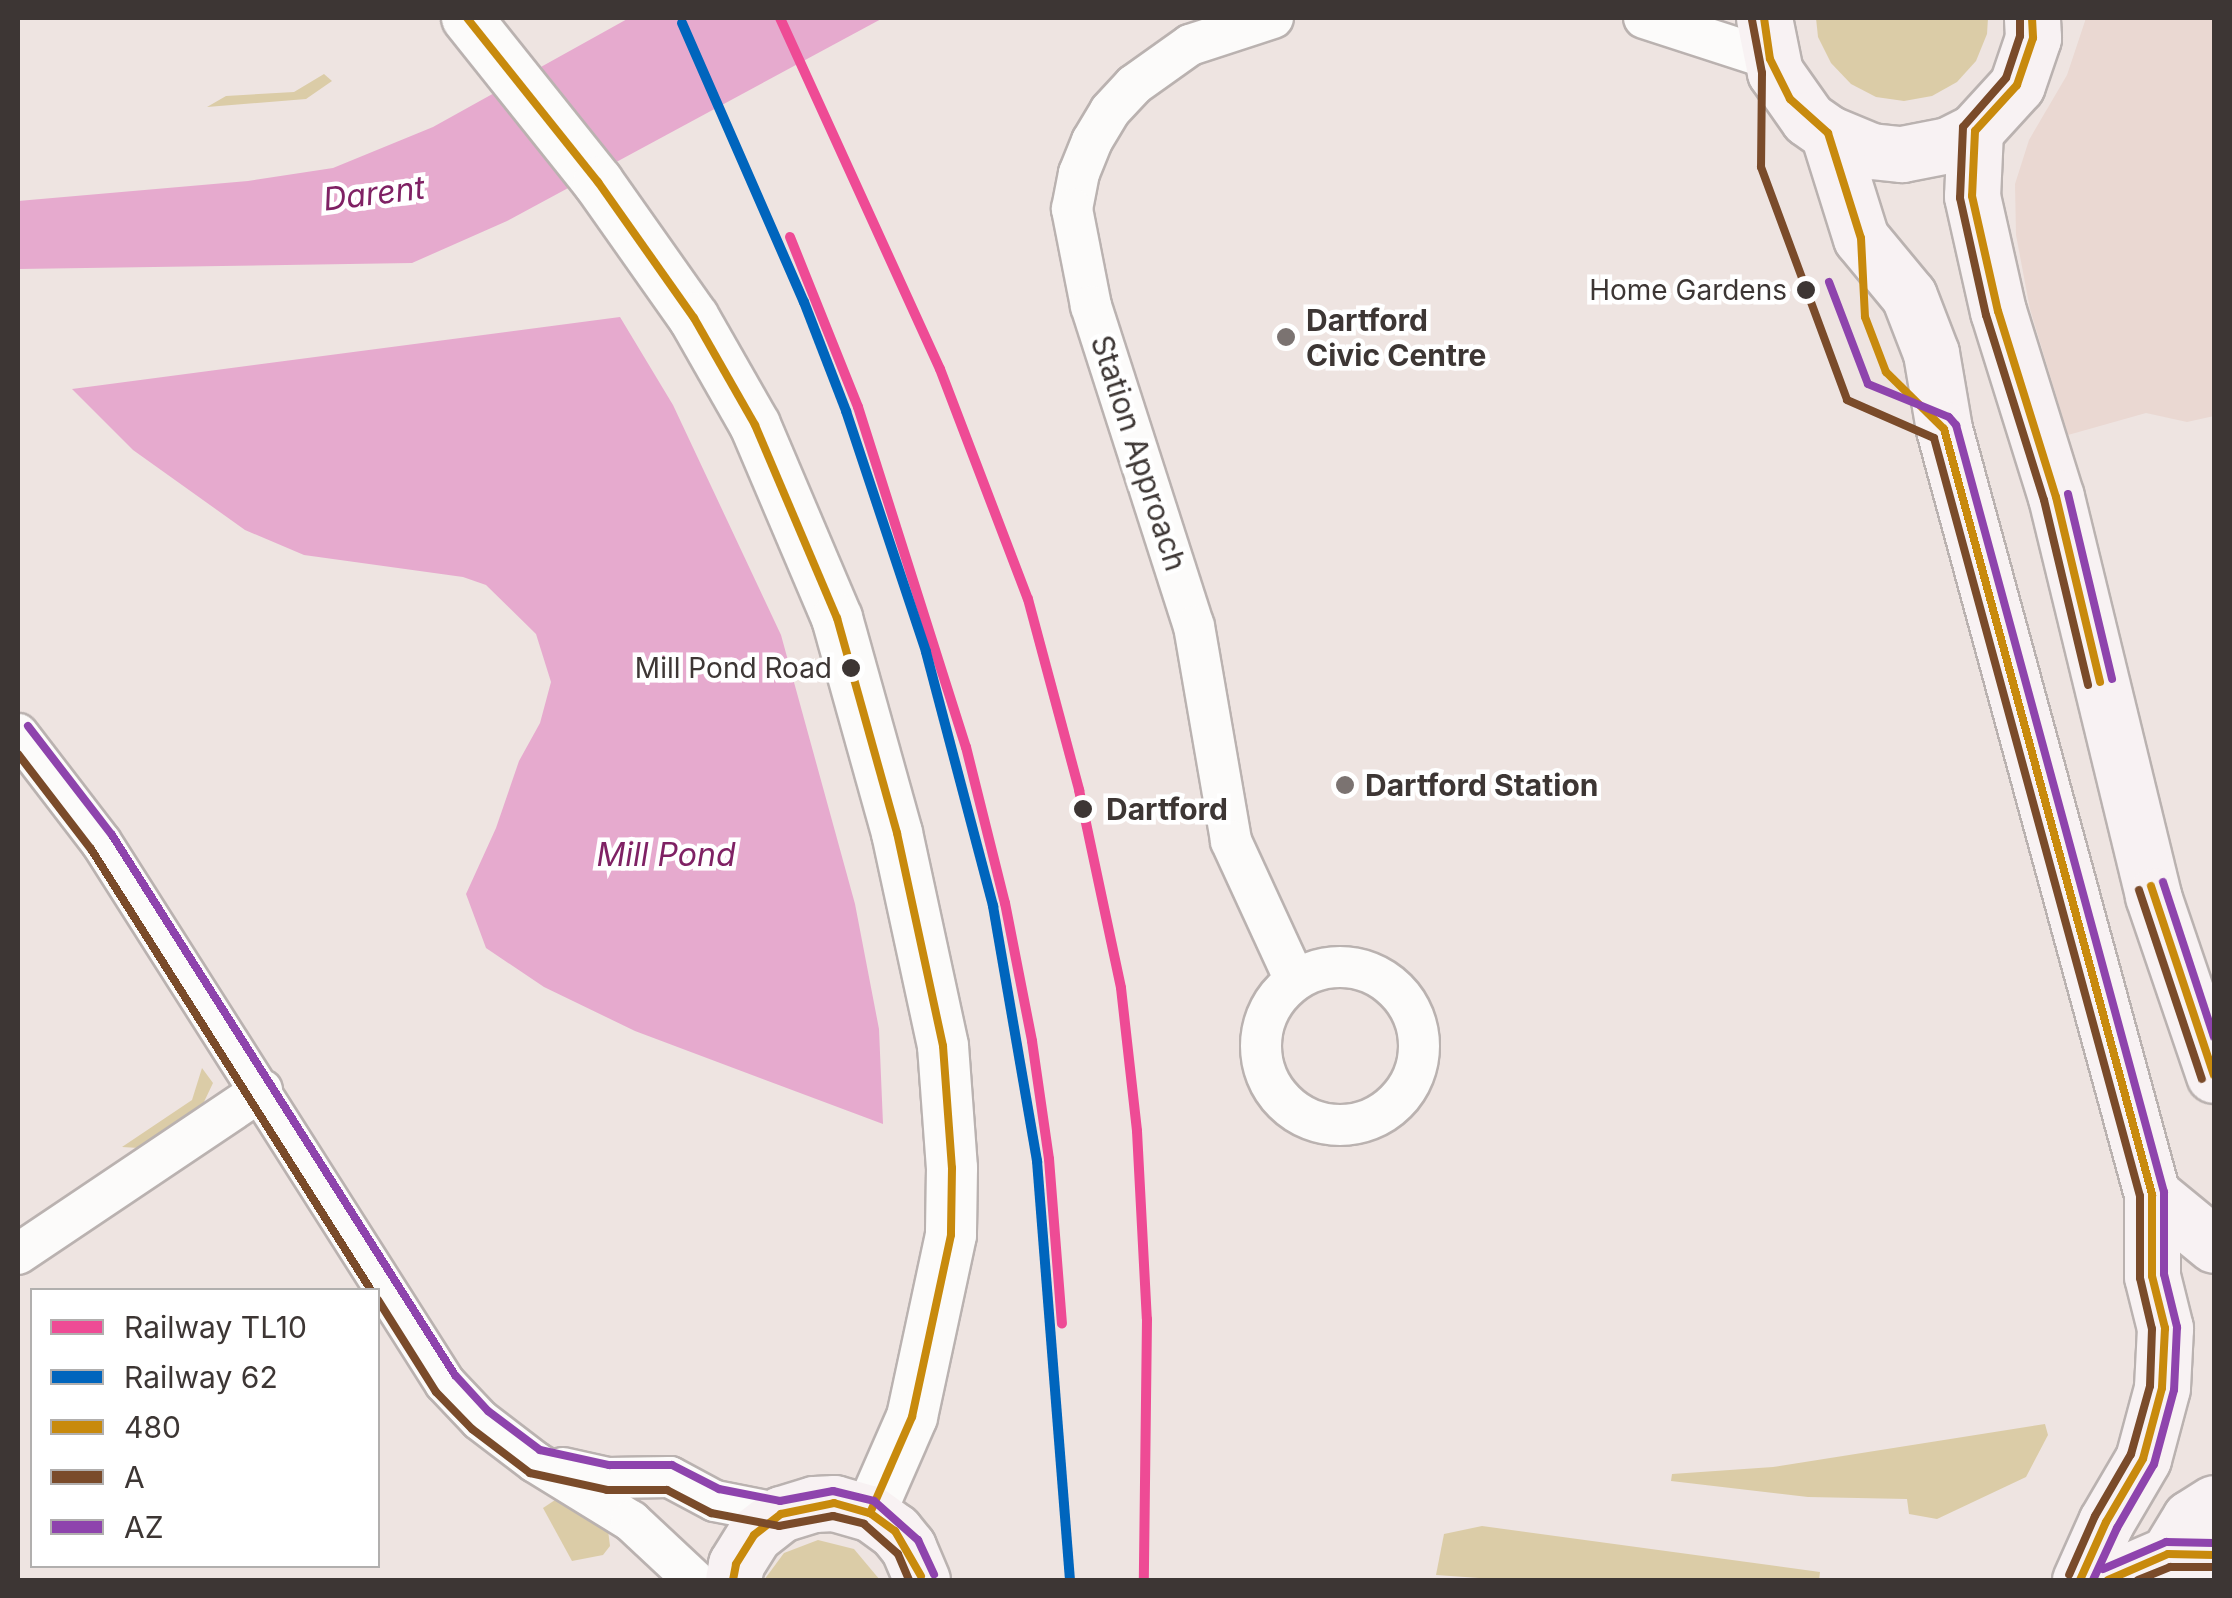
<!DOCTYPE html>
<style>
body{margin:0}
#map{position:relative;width:2232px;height:1598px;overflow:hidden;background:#eee4e1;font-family:Inter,sans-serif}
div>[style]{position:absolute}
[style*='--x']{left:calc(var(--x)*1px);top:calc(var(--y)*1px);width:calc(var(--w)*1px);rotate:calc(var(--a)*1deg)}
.built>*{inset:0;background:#ead8d2}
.green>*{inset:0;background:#dbcca7}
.water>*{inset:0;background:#e6aace}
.roads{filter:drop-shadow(2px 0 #bab2b0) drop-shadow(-2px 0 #bab2b0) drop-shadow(0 2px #bab2b0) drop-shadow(0 -2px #bab2b0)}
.minor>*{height:40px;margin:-20px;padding:0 20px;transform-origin:20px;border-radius:20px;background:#fcfbfa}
.minor>.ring{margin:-20px;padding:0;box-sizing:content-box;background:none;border:40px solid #fcfbfa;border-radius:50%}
.tertiary>*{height:50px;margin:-25px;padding:0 25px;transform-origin:25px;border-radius:25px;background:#fcfbfa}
.primary>*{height:55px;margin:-27.5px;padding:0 27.5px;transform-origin:27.5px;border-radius:27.5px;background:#f8f2f3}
.bus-1>*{height:8px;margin:-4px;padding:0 4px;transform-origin:4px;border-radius:4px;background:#c88a0d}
.bus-2>*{height:8px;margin:-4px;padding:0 4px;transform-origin:4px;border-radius:4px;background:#7a4b2a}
.bus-3>*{height:8px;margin:-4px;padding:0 4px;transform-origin:4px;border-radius:4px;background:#8e44ad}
.rail-1>*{height:10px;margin:-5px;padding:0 5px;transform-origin:5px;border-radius:5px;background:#ee4b95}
.rail-2>*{height:10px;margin:-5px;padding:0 5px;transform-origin:5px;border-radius:5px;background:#0065bd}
.dots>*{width:28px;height:28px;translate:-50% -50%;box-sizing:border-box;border:5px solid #fff;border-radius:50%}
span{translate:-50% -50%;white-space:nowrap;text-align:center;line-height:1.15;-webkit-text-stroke:9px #fff;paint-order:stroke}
.bus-label{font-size:28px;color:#3d3634}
.right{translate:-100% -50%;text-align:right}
.poi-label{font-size:30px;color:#3d3634;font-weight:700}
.left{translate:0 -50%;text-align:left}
.street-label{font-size:30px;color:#3d3634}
.stop-label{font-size:30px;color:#3d3634;font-weight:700}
.water-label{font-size:32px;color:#7f2164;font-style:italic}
.frame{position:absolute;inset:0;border:20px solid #3d3634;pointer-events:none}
.legend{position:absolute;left:30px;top:1288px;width:350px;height:280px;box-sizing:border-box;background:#fff;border:2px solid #b1afae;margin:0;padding:12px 18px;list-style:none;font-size:30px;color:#3d3634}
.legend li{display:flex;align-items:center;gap:20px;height:50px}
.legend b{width:50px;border:2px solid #b1afae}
</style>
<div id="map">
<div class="built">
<div style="clip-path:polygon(2086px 18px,2214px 18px,2214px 416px,2187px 422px,2146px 413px,2068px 435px,2030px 309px,2016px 235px,2015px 184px,2029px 140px,2067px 75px)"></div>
</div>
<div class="green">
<div style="clip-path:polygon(1816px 18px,1988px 18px,1987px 34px,1976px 61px,1957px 82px,1932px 96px,1904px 101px,1876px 97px,1851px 84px,1831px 63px,1818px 37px)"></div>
<div style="clip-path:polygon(324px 74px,332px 81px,306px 99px,207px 107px,226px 96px,294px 92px)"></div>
<div style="clip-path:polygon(202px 1068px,213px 1083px,203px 1104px,139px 1148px,122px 1147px,192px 1100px)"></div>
<div style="clip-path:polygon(2045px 1424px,2048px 1435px,2026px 1477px,1937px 1519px,1909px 1514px,1907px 1499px,1808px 1497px,1671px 1481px,1672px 1474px,1773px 1467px)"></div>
<div style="clip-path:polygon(558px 1498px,608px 1530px,610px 1546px,603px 1555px,572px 1561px,543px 1508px)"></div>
<div style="clip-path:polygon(1482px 1526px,1820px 1572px,1819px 1580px,1508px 1580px,1436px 1575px,1444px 1534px)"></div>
<div style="clip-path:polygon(818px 1540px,854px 1549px,880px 1580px,764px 1580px,784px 1553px)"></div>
</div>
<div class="water">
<div style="clip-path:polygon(629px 18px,883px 18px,507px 221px,412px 263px,18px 269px,18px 201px,248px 181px,333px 168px,433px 127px)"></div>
<div style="clip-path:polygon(620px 317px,673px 405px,781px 635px,855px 904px,879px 1029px,883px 1124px,635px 1031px,544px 987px,486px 948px,466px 894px,496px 828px,519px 761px,540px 723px,551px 682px,536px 634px,486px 585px,463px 577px,304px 555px,245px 530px,133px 450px,72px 389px)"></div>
</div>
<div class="roads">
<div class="minor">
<div style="--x:1273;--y:18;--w:87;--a:162"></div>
<div style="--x:1190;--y:45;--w:69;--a:144.5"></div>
<div style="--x:1134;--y:85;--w:35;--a:133"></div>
<div style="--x:1110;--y:111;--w:35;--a:121"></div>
<div style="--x:1092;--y:141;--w:35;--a:112"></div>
<div style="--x:1079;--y:173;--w:37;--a:101"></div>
<div style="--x:1072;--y:209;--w:99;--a:78.9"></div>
<div style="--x:1091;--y:306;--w:336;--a:72.2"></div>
<div style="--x:1194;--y:626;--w:218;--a:80.2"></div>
<div style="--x:1231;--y:841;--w:153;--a:65.3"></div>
<div style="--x:1644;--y:18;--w:133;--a:18"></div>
<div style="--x:18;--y:734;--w:136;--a:52.5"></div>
<div style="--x:101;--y:842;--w:641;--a:57.55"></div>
<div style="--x:445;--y:1383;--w:51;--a:46.6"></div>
<div style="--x:480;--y:1420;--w:69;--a:37.4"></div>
<div style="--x:535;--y:1462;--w:113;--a:31.6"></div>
<div style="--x:631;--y:1521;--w:86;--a:43.1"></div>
<div class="ring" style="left:1261px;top:967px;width:118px;height:118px"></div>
<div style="--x:18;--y:1254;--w:294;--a:-33.9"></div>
<div style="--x:563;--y:1468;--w:46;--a:12.5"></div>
<div style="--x:608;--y:1478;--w:62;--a:-0.9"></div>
<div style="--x:670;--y:1477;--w:51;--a:28.1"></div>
<div style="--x:715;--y:1501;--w:67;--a:11.1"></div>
</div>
<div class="tertiary">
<div style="--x:467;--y:18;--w:210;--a:51.4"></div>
<div style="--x:598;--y:182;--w:166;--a:54.8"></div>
<div style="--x:694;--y:318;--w:123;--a:60.3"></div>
<div style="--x:755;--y:425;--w:210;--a:67"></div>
<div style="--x:837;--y:618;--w:223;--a:74.4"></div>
<div style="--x:897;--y:833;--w:218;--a:77.8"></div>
<div style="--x:943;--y:1046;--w:122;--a:85.8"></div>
<div style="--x:952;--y:1168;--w:67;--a:90.9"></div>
<div style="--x:951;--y:1235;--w:186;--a:102.1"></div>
<div style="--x:912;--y:1417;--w:105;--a:113.6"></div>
</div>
<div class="primary">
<div style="--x:1764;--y:18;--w:55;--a:78.5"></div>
<div style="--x:1775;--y:72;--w:57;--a:54.9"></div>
<div style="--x:1808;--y:119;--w:24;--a:35"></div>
<div style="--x:1828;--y:133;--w:47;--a:22.7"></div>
<div style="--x:1871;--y:151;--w:31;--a:6"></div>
<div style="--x:1902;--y:154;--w:47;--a:-11.1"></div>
<div style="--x:1948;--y:145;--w:30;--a:-27"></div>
<div style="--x:1975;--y:131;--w:62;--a:-47.6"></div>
<div style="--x:2017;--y:85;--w:50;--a:-71.2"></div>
<div style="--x:2033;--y:38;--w:20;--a:-93"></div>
<div style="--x:1975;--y:131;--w:65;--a:92.6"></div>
<div style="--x:1972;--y:196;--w:118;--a:77.3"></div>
<div style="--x:1998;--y:311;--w:195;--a:72.7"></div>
<div style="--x:2056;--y:497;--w:411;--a:76.3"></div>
<div style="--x:2153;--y:896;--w:189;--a:71.2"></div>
<div style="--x:1828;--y:133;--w:110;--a:72.6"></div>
<div style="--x:1861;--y:238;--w:75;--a:50.4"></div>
<div style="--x:1909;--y:296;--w:61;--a:68.9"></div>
<div style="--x:1931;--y:353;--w:77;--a:80.3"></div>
<div style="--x:1944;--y:429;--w:793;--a:74.79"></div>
<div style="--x:2152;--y:1194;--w:82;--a:90"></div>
<div style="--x:2152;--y:1276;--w:54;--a:76"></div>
<div style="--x:2165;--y:1328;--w:60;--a:92.9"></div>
<div style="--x:2162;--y:1388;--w:73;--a:105"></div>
<div style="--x:2143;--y:1459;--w:73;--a:120.4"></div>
<div style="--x:2106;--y:1522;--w:64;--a:114.1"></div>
<div style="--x:2152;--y:1194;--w:80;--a:39.4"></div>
<div style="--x:2168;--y:1554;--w:42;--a:-58.6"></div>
<div style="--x:2190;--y:1518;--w:28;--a:-32"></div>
<div style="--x:733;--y:1580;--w:16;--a:-79"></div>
<div style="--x:736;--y:1564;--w:34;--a:-58"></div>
<div style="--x:754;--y:1535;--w:34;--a:-38"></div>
<div style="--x:781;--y:1514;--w:34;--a:-17"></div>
<div style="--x:814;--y:1504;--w:20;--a:-3"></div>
<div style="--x:834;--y:1503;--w:37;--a:16"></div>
<div style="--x:870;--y:1513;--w:31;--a:36"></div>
<div style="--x:895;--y:1531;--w:21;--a:51"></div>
<div style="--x:908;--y:1547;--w:36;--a:67"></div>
<div style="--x:2108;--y:1580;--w:65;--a:-23.4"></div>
<div style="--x:2168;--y:1554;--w:46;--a:1.2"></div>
</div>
</div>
<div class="bus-1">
<div style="--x:467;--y:18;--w:210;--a:51.4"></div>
<div style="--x:598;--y:182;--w:166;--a:54.8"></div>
<div style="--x:694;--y:318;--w:123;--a:60.3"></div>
<div style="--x:755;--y:425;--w:210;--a:67"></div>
<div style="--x:837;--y:618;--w:223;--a:74.4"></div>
<div style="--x:897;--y:833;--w:218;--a:77.8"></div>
<div style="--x:943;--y:1046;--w:122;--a:85.8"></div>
<div style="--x:952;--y:1168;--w:67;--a:90.9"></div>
<div style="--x:951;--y:1235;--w:186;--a:102.1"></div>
<div style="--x:912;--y:1417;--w:105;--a:113.6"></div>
<div style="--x:1764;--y:18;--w:41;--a:81.7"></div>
<div style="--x:1770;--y:59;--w:45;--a:63.4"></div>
<div style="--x:1790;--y:99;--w:51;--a:41.8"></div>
<div style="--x:1828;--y:133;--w:110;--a:72.6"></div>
<div style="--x:1861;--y:238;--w:79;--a:87.1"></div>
<div style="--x:1865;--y:317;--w:59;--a:69.1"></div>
<div style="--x:1886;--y:372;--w:81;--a:44.5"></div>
<div style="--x:1944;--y:429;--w:793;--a:74.79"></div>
<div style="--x:2152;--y:1194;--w:82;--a:90"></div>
<div style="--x:2152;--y:1276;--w:54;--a:76"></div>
<div style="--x:2165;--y:1328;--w:60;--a:92.9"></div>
<div style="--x:2162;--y:1388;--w:73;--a:105"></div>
<div style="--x:2143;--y:1459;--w:73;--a:120.4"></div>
<div style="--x:2106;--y:1522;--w:64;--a:114.1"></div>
<div style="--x:2032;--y:18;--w:20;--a:87"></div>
<div style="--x:2033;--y:38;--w:50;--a:108.8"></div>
<div style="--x:2017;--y:85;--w:62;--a:132.4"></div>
<div style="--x:1975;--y:131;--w:65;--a:92.6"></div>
<div style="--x:1972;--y:196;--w:118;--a:77.3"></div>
<div style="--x:1998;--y:311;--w:195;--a:72.7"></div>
<div style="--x:2056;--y:497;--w:190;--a:76.6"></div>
<div style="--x:2151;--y:886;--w:199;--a:71.6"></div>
<div style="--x:733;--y:1580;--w:16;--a:-79"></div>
<div style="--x:736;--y:1564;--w:34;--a:-58"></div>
<div style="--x:754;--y:1535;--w:34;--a:-38"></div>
<div style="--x:781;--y:1514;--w:54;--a:-11.7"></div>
<div style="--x:834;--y:1503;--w:37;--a:16"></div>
<div style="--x:870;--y:1513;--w:31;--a:36"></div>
<div style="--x:895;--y:1531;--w:52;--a:60"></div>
<div style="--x:2108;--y:1580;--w:65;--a:-23.4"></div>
<div style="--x:2168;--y:1554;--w:46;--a:1.2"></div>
</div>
<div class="bus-2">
<div style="--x:2020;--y:19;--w:17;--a:90"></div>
<div style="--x:2020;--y:36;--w:44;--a:108.4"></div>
<div style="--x:2006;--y:78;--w:65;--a:131.3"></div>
<div style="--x:1963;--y:127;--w:71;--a:92.4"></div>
<div style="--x:1960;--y:198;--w:120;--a:77.5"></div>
<div style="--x:1986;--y:315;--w:194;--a:72.6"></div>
<div style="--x:2044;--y:500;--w:190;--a:76.6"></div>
<div style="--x:1752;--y:20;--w:54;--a:79.3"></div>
<div style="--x:1762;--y:73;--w:94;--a:90.6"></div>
<div style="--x:1761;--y:167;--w:248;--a:69.7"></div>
<div style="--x:1847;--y:400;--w:95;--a:23.6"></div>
<div style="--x:1934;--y:438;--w:785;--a:74.8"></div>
<div style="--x:2140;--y:1196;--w:82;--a:90"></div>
<div style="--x:2140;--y:1278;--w:52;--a:76.8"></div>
<div style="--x:2152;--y:1329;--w:57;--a:92"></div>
<div style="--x:2150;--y:1386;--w:71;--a:105.6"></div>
<div style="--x:2131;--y:1454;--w:72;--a:120.1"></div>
<div style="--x:2095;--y:1516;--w:64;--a:113.8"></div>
<div style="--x:18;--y:754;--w:120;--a:52.5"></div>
<div style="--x:91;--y:849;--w:522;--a:57.59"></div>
<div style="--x:2139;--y:890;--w:199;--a:71.6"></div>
<div style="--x:378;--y:1300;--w:109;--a:57.8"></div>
<div style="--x:436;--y:1392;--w:52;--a:45.8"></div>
<div style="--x:472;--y:1429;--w:73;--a:37.2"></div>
<div style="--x:530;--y:1473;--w:79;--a:12.4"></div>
<div style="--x:607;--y:1490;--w:60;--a:0"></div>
<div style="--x:667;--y:1490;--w:50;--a:27.6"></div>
<div style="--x:711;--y:1513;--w:69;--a:10.8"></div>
<div style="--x:779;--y:1526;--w:55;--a:-10.5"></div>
<div style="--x:833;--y:1516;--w:32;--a:14"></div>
<div style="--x:864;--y:1524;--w:45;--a:41.4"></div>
<div style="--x:898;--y:1554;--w:28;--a:67"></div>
<div style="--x:2138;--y:1580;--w:35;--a:-22"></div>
<div style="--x:2170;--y:1567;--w:44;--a:0"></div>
</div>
<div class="bus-3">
<div style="--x:1829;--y:282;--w:109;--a:69.1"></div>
<div style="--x:1868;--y:384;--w:87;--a:22.2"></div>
<div style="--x:1949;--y:417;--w:11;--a:49"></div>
<div style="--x:1956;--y:425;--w:795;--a:74.83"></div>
<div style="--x:2164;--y:1192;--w:82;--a:90"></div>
<div style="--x:2164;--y:1274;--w:55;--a:76.2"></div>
<div style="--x:2177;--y:1327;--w:63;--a:92.7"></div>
<div style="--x:2174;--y:1390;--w:77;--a:105.1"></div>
<div style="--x:2154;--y:1464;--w:74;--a:120"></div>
<div style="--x:2117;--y:1528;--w:57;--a:114.8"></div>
<div style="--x:2068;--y:494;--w:190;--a:76.6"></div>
<div style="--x:28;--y:726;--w:138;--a:52.4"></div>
<div style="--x:112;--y:835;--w:640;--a:57.58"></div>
<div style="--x:455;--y:1375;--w:49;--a:47.5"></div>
<div style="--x:488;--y:1411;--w:65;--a:36.9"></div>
<div style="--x:540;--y:1450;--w:71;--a:12.3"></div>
<div style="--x:609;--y:1465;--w:63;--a:0"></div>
<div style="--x:672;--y:1465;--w:53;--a:27.1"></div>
<div style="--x:719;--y:1489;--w:62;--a:11.1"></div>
<div style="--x:780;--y:1501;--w:54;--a:-10.7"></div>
<div style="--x:833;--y:1491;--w:42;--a:13.7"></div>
<div style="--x:874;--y:1501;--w:59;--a:41.6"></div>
<div style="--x:918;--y:1540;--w:38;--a:65"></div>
<div style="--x:2163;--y:882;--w:163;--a:71.8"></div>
<div style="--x:2103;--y:1569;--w:69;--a:-23.2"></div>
<div style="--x:2166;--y:1542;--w:48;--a:1.2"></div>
</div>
<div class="rail-1">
<div style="--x:780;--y:18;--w:386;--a:65.5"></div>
<div style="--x:940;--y:369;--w:246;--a:69.1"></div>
<div style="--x:1028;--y:599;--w:198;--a:75"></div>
<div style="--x:1079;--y:790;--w:202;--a:78"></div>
<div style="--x:1121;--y:988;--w:144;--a:83.6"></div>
<div style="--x:1137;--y:1131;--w:188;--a:87"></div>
<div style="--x:1147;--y:1319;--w:261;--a:90.7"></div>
<div style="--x:790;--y:237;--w:183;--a:68.2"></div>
<div style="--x:858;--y:407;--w:357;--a:72.4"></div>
<div style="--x:966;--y:747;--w:161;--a:76"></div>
<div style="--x:1005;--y:903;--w:141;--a:78.9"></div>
<div style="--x:1032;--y:1041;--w:119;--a:81.8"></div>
<div style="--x:1049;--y:1159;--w:165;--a:85.5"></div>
</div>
<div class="rail-2">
<div style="--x:682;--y:23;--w:305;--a:66.4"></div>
<div style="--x:804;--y:302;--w:117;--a:68.9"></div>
<div style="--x:846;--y:411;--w:254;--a:71.6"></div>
<div style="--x:926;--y:652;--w:263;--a:75.2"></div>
<div style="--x:993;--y:906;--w:259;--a:80.2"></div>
<div style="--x:1037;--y:1161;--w:420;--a:85.5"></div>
</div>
<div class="dots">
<div style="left:1806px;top:290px;background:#3d3634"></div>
<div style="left:1286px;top:337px;background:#7b7371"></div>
<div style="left:851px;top:668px;background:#3d3634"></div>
<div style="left:1345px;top:785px;background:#7b7371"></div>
<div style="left:1083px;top:809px;background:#3d3634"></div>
</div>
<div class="bus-label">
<span class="right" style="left:1787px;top:290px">Home Gardens</span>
<span class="right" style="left:832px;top:668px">Mill Pond Road</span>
</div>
<div class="poi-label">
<span class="left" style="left:1306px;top:337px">Dartford<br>Civic Centre</span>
<span class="left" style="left:1365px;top:785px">Dartford Station</span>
</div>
<div class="street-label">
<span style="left:1139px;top:453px;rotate:72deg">Station Approach</span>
</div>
<div class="stop-label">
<span class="left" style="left:1106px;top:809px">Dartford</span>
</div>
<div class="water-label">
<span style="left:374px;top:194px;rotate:-7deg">Darent</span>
<span style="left:666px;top:855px">Mill Pond</span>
</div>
<div class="frame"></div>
<ul class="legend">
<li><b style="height:12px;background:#ee4b95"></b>Railway TL10</li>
<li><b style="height:12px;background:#0065bd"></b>Railway 62</li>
<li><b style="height:12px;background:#c88a0d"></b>480</li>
<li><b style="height:12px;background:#7a4b2a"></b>A</li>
<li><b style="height:12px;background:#8e44ad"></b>AZ</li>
</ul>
</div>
